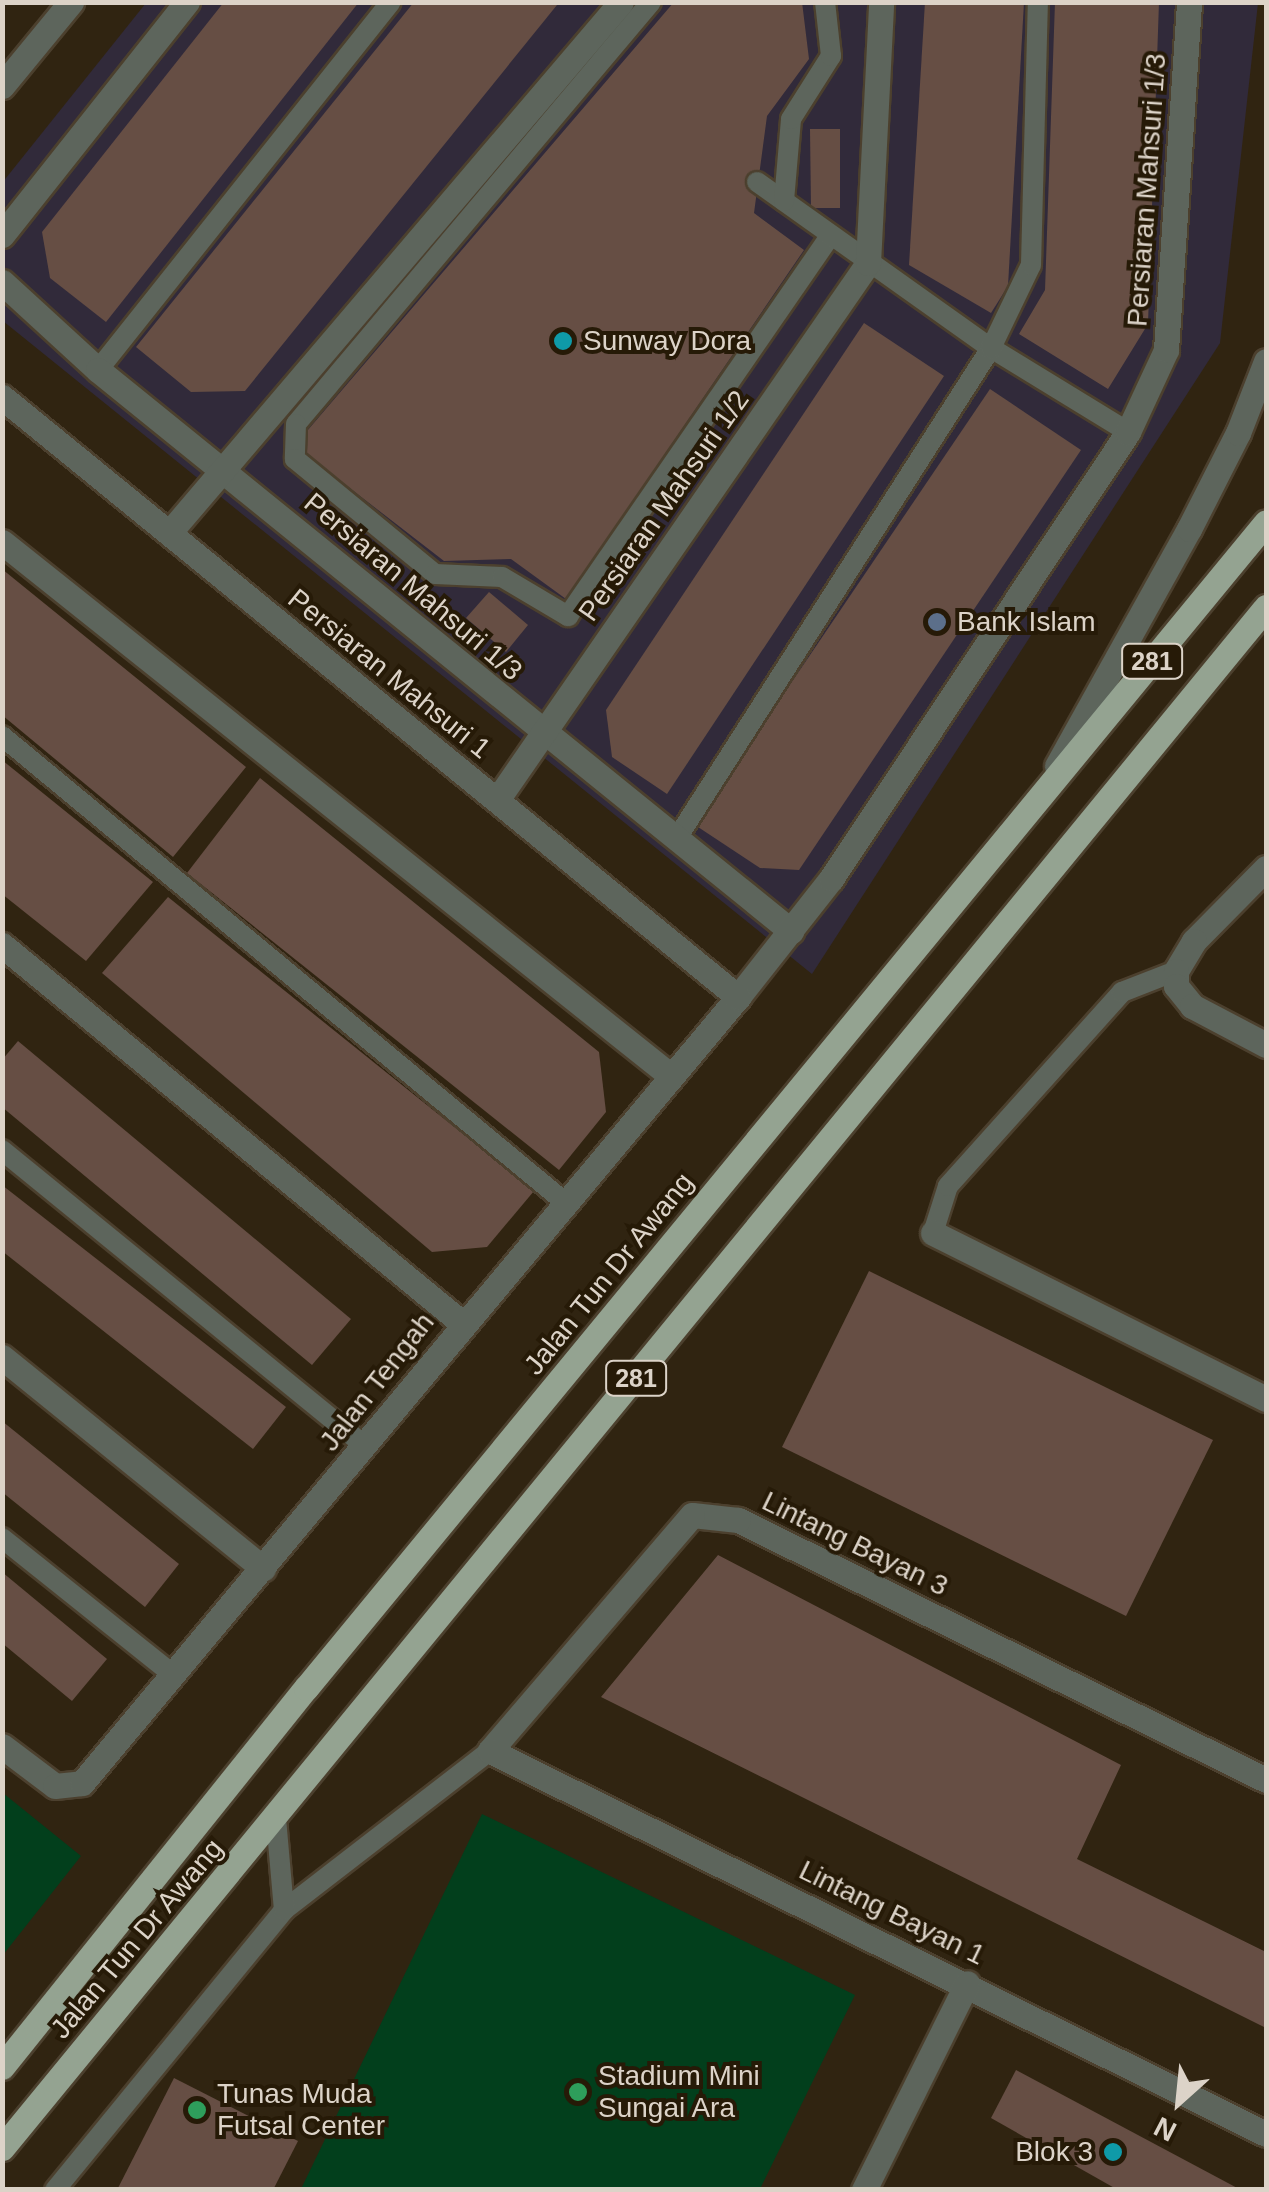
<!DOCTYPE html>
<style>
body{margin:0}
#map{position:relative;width:1269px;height:2192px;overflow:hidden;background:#302411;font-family:Helvetica,sans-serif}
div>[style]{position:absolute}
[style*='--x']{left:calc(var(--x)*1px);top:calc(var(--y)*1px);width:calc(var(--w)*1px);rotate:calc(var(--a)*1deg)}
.commercial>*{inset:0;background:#312a3a}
.green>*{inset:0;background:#023f1c}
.building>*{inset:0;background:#664e44}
.roads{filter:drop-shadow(2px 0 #4c402e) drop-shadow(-2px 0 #4c402e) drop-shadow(0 2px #4c402e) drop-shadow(0 -2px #4c402e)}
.service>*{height:20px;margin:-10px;padding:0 10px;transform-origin:10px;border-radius:10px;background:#5d655c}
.minor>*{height:25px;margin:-12.5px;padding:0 12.5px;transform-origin:12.5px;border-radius:12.5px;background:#5d655c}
.tertiary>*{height:25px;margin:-12.5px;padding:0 12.5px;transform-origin:12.5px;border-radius:12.5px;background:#5d655c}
.primary>*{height:25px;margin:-12.5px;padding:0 12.5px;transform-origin:12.5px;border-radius:12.5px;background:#94a391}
.dots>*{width:28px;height:28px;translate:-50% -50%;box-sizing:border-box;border:5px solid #261a07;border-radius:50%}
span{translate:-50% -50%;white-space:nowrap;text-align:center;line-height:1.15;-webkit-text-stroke:8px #261a07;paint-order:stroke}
.shield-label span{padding:2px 8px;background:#261a07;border:2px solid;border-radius:8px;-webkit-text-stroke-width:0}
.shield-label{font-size:25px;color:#dcd3c8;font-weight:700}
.street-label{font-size:28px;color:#dcd3c8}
.poi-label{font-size:28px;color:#dcd3c8}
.left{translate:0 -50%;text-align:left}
.right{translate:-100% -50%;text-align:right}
.frame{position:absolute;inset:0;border:5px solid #dcd3c8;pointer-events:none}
.north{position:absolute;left:1129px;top:2052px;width:100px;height:100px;-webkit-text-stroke:8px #261a07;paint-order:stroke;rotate:207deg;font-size:28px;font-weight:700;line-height:40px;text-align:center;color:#dcd3c8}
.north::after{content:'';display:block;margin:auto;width:35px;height:45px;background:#dcd3c8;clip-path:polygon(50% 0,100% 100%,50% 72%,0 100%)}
</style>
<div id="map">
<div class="commercial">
<div style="clip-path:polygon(146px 3px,1258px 3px,1220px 343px,812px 974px,3px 321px,2px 183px)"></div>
</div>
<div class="green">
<div style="clip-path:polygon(3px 1793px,81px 1856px,3px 1955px)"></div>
<div style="clip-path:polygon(482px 1814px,855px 1995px,760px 2189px,301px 2189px)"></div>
</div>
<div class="building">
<div style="clip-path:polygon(224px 2px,359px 2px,106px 322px,50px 278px,42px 232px)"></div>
<div style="clip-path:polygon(414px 2px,557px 5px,245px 391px,191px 392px,136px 347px)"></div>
<div style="clip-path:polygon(674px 2px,802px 2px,809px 59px,767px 116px,754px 213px,804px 250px,566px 599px,511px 559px,444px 561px,307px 455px,307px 431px)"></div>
<div style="clip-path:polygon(925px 2px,1024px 2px,1008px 286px,991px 313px,909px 265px)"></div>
<div style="clip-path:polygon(1055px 2px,1159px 2px,1148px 324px,1108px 389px,1019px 334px,1045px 290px)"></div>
<div style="clip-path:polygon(810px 129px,840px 129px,840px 208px,811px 208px)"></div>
<div style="clip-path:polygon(864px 323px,944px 376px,667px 794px,612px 757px,606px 710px)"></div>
<div style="clip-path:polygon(990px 389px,1081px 450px,799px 870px,760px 868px,695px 825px)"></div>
<div style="clip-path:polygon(2px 569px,246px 767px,173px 857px,2px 715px)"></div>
<div style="clip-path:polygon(489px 592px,528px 625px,506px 652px,466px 618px)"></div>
<div style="clip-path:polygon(2px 760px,153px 882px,86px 961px,2px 894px)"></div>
<div style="clip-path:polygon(260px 778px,599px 1052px,606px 1112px,559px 1170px,187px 873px)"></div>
<div style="clip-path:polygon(168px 897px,534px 1191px,487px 1247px,432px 1252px,102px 973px)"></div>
<div style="clip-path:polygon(18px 1041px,351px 1319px,312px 1365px,2px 1107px,2px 1060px)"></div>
<div style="clip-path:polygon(2px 1185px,286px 1407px,253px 1449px,2px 1251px)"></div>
<div style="clip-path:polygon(869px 1271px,1213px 1440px,1126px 1616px,782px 1447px)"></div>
<div style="clip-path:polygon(2px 1421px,179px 1564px,145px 1607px,2px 1492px)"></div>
<div style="clip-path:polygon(718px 1555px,1121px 1765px,1077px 1859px,1266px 1952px,1266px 2028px,601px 1697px)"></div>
<div style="clip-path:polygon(2px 1572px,107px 1659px,72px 1701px,2px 1643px)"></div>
<div style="clip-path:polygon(1016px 2070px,1241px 2190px,1118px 2190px,991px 2118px)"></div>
<div style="clip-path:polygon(174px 2078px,298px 2141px,273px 2190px,117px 2190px)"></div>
</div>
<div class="roads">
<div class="service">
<div style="--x:651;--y:2;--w:551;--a:130.07"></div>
<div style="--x:296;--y:424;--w:35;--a:92"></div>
<div style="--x:295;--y:459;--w:181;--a:39.4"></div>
<div style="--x:435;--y:574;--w:67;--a:2.6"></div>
<div style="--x:502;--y:577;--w:77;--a:30.6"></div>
<div style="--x:568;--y:616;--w:462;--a:-55.4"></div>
<div style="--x:757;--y:182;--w:287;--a:35.4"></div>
<div style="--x:991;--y:348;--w:161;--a:31.5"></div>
<div style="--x:784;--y:201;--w:82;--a:-85.1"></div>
<div style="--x:791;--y:119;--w:75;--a:-57.6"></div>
<div style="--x:831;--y:56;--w:54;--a:-96.3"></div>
<div style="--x:98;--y:370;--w:470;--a:-51.5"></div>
<div style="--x:2;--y:736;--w:732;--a:39.63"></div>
<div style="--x:677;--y:838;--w:582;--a:-57.35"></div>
<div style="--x:991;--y:348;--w:92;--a:-64.3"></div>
<div style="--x:1031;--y:265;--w:263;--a:-88.5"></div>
<div style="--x:2;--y:1150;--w:470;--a:39.2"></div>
<div style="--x:933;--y:1233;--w:49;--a:-72.3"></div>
<div style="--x:948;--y:1186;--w:261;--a:-48.1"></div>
<div style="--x:1122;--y:992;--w:58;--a:-21.3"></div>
<div style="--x:2;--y:1538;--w:221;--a:38.6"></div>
<div style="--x:284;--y:1910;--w:260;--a:-37.7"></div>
<div style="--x:55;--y:2190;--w:362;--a:-50.7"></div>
<div style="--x:284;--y:1910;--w:92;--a:-95"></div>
</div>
<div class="minor">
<div style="--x:2;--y:86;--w:109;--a:-50.6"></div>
<div style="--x:2;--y:235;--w:298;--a:-51.6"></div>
<div style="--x:2;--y:282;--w:130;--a:42.5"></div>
<div style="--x:98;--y:370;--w:892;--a:38.99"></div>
<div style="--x:169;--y:533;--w:697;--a:-49.59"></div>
<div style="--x:2;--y:542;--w:856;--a:38.6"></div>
<div style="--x:1057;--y:766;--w:271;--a:-60.9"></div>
<div style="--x:1189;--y:529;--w:108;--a:-63"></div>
<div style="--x:1238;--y:433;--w:77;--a:-68.7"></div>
<div style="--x:497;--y:800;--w:653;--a:-55.36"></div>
<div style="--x:868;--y:263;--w:261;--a:-87.1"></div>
<div style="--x:1266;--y:868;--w:103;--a:134.6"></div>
<div style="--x:1194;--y:941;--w:35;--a:121"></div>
<div style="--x:1176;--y:971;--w:15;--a:90"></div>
<div style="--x:1176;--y:986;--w:26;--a:51"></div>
<div style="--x:1192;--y:1006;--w:84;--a:27.8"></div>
<div style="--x:2;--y:945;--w:595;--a:39.41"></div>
<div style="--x:933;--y:1233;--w:372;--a:26.5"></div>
<div style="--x:2;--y:1357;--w:336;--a:39"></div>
<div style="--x:2;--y:1746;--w:66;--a:37"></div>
<div style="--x:55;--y:1786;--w:27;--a:-6"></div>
<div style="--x:82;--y:1783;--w:1024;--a:-50.15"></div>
<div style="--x:738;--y:997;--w:150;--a:-51.8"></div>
<div style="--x:831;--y:879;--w:537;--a:-56.4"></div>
<div style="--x:1128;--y:432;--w:90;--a:-65.1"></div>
<div style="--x:1166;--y:350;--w:349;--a:-86.2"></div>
<div style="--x:1266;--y:1780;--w:589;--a:-153.78"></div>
<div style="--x:738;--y:1520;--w:46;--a:-173.8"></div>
<div style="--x:692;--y:1515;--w:311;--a:130.6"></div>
<div style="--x:490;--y:1751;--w:865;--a:26.27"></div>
<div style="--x:864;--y:2190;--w:231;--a:-63.5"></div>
</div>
<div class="tertiary">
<div style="--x:2;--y:397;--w:950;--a:39.19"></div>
</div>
<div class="primary">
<div style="--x:2;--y:2067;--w:486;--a:-51.3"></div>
<div style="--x:306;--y:1688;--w:1510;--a:-50.53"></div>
<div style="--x:2;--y:2148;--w:1993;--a:-50.64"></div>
</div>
</div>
<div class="dots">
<div style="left:563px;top:341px;background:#0f9aa8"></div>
<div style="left:937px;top:622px;background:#5c6f8a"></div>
<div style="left:578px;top:2092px;background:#2e9e5b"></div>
<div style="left:197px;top:2110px;background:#2e9e5b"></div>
<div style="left:1113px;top:2152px;background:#0f9aa8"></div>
</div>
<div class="shield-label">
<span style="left:1152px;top:661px">281</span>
<span style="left:636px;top:1378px">281</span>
</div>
<div class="street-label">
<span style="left:1147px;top:190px;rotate:-86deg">Persiaran Mahsuri 1/3</span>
<span style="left:664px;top:506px;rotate:-55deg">Persiaran Mahsuri 1/2</span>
<span style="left:413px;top:587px;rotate:40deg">Persiaran Mahsuri 1/3</span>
<span style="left:389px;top:674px;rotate:39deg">Persiaran Mahsuri 1</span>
<span style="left:609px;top:1274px;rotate:-51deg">Jalan Tun Dr Awang</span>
<span style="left:377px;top:1382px;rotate:-52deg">Jalan Tengah</span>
<span style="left:855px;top:1544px;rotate:26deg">Lintang Bayan 3</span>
<span style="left:892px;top:1913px;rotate:26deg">Lintang Bayan 1</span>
<span style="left:137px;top:1939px;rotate:-50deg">Jalan Tun Dr Awang</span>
</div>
<div class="poi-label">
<span class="left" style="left:583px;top:341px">Sunway Dora</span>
<span class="left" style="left:957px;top:622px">Bank Islam</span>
<span class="left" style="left:598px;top:2092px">Stadium Mini<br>Sungai Ara</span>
<span class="left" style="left:217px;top:2110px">Tunas Muda<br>Futsal Center</span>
<span class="right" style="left:1093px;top:2152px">Blok 3</span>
</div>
<div class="frame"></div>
<div class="north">N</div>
</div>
